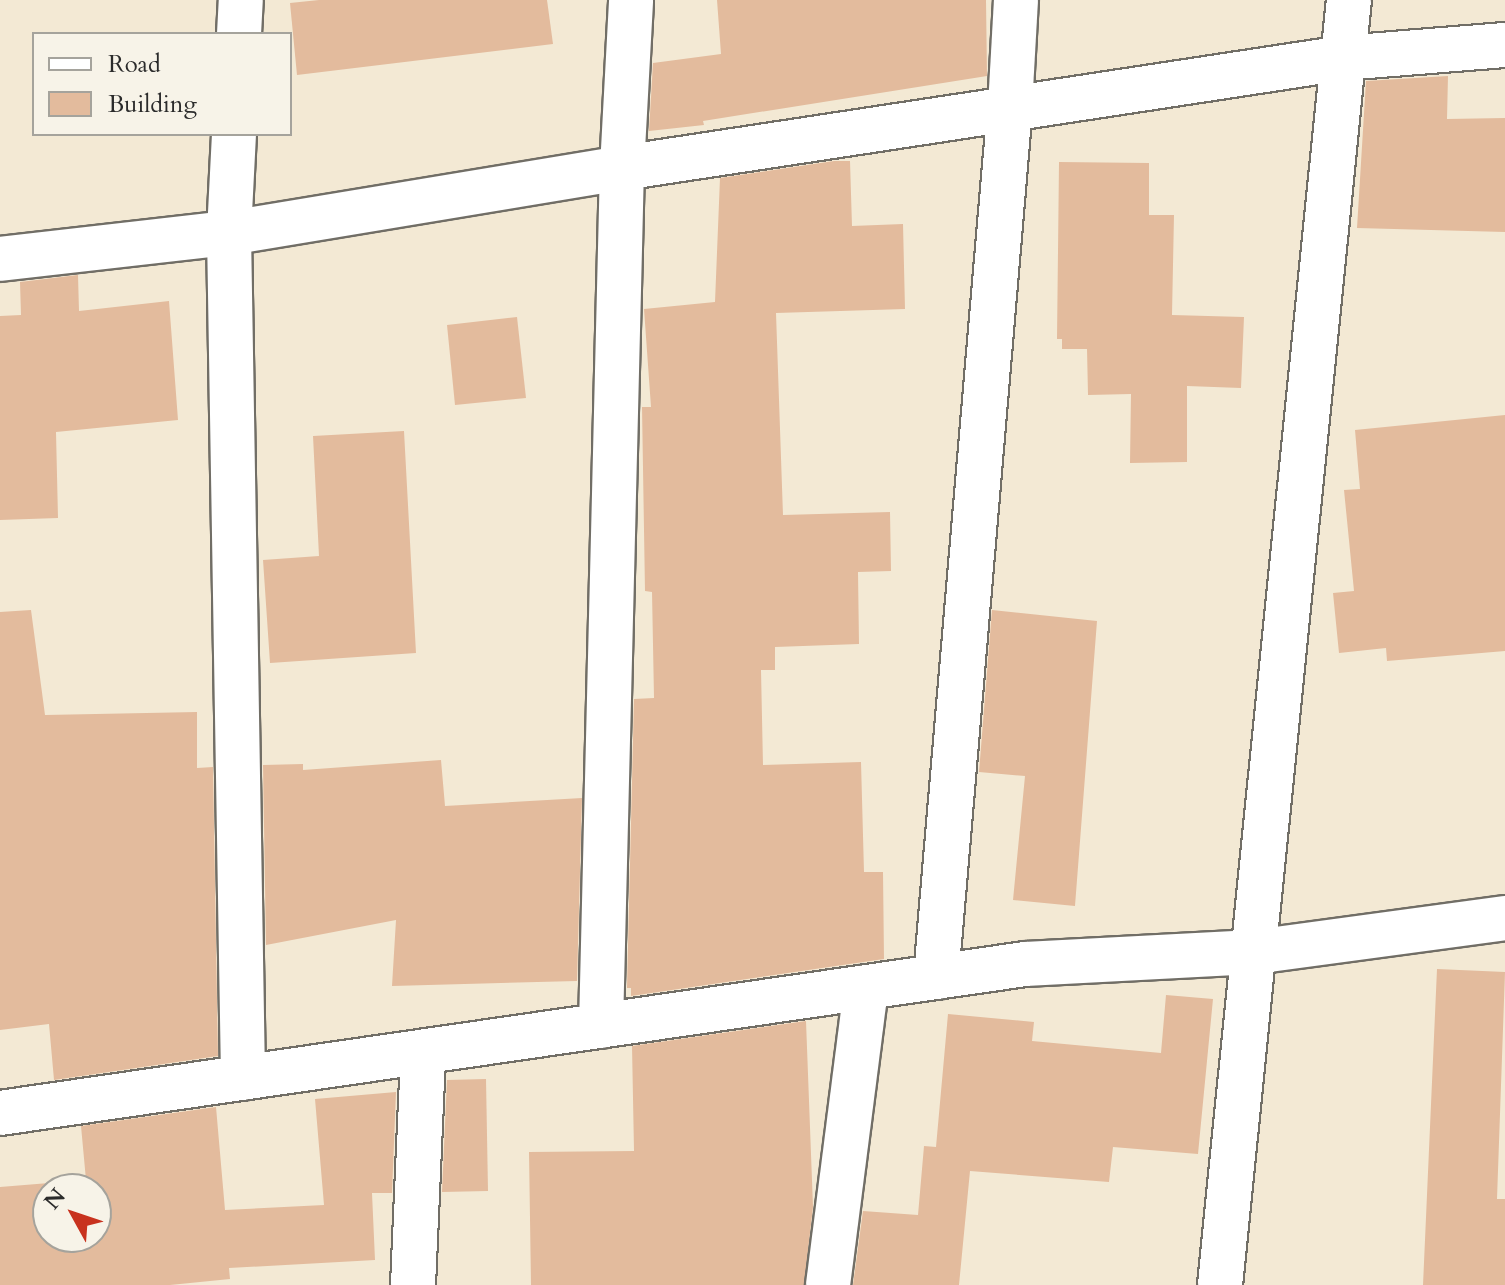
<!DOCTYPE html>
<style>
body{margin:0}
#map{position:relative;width:1505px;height:1285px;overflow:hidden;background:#f3e9d4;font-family:Cardo,serif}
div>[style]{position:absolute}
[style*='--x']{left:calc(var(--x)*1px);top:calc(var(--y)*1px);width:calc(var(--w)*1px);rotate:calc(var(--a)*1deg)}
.building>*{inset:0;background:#e3bb9d}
.roads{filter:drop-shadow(2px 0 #716e66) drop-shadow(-2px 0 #716e66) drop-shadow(0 2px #716e66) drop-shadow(0 -2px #716e66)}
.minor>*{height:44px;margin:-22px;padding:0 22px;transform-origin:22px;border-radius:22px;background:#fff}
span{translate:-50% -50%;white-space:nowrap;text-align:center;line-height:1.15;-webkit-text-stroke:7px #f7f3e8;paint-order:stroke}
.legend{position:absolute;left:32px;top:32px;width:260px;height:104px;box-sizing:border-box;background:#f7f3e8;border:2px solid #a5a39c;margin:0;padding:10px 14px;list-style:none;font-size:24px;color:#2b2b2b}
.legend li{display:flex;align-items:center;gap:16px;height:40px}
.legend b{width:40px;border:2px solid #a5a39c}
.north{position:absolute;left:32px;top:1173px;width:80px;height:80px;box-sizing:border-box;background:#f7f3e8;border:2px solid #a5a39c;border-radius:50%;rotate:310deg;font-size:22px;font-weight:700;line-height:32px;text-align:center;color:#2b2b2b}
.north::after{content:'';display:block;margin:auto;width:28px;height:36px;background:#c8321e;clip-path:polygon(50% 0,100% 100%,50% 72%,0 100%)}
</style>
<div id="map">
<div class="building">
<div style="clip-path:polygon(319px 0,547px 0,553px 44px,297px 75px,290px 3px)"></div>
<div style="clip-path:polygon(717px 0,986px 0,987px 76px,703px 121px,704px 125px,649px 131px,653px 63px,721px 54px)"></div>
<div style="clip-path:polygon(1448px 76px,1447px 119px,1505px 118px,1505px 232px,1357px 228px,1366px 81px)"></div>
<div style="clip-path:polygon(834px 161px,850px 161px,852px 226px,903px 224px,905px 309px,776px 313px,783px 515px,890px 512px,891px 571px,858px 572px,859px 644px,775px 647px,775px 670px,761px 670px,763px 765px,861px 762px,864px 872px,883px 872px,884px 959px,631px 996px,631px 988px,627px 988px,634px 699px,654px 698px,652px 592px,645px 591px,642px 407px,651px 407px,644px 309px,715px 302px,720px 178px)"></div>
<div style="clip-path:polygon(1059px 162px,1149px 163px,1149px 215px,1174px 215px,1172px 315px,1244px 317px,1241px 388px,1187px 386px,1187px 462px,1130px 463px,1131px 394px,1088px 395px,1087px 349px,1062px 349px,1062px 339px,1057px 339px)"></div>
<div style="clip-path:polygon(78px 275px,79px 311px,169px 301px,178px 420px,56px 432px,58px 518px,0 520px,0 316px,21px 315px,20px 282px)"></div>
<div style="clip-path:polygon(517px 317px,526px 398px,455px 405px,447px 325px)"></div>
<div style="clip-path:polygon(1505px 415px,1505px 651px,1387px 661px,1386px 648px,1339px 653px,1333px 593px,1354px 591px,1344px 490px,1360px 489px,1355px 430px)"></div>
<div style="clip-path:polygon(404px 431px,416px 653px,270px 663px,263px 560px,319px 556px,313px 436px)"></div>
<div style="clip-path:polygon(31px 610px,45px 715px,197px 712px,197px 768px,213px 767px,218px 1056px,54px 1080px,49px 1024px,0 1030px,0 612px)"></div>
<div style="clip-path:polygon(992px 610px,1097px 621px,1075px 906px,1013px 900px,1025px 776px,979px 772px)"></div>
<div style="clip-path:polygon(441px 760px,445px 806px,582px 798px,577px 981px,392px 986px,396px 920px,266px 945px,263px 765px,303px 764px,303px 770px)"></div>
<div style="clip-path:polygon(1437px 969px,1505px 972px,1497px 1199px,1505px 1199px,1505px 1285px,1423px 1285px)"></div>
<div style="clip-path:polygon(1166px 995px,1213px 999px,1198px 1154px,1113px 1147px,1109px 1182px,970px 1171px,959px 1285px,853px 1285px,863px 1211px,918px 1215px,924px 1146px,936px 1147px,948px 1014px,1034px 1022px,1032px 1041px,1161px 1053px)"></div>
<div style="clip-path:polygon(806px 1021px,813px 1207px,804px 1285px,531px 1285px,529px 1152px,634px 1151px,632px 1046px)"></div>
<div style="clip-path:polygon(486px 1079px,488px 1191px,442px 1192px,447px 1080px)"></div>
<div style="clip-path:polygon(evenodd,396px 1092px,392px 1193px,372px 1193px,375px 1260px,229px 1268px,230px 1279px,170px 1285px,0 1285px,0 1187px,86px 1180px,81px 1126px,216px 1107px,225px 1210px,324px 1205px,315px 1099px,396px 1092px,48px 1189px,96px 1189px,96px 1237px,48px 1237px,48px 1189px)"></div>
</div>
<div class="roads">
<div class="minor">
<div style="--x:239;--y:34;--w:34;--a:-87"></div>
<div style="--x:234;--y:134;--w:99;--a:92.9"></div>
<div style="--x:229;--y:233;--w:845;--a:89.05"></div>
<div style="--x:0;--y:259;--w:230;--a:-6.5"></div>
<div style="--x:229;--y:233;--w:398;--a:-9.4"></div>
<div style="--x:622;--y:168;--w:729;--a:-8.67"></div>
<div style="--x:1343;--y:58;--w:163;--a:-4.6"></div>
<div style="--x:936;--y:977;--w:873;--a:-85.14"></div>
<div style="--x:1010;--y:107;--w:107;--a:-86.8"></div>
<div style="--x:601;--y:1026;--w:858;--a:-88.6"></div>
<div style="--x:622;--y:168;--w:168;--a:-86.9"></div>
<div style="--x:0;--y:1113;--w:1036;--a:-8.27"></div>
<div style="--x:1025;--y:964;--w:229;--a:-3"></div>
<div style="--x:1254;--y:952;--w:253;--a:-7.7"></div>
<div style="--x:413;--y:1285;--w:233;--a:-87.5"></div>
<div style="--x:828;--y:1285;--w:300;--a:-82.7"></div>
<div style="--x:1220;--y:1285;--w:1291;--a:-84.27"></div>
</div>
</div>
<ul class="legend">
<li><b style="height:10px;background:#fff"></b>Road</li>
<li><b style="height:22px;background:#e3bb9d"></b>Building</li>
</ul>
<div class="north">N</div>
</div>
